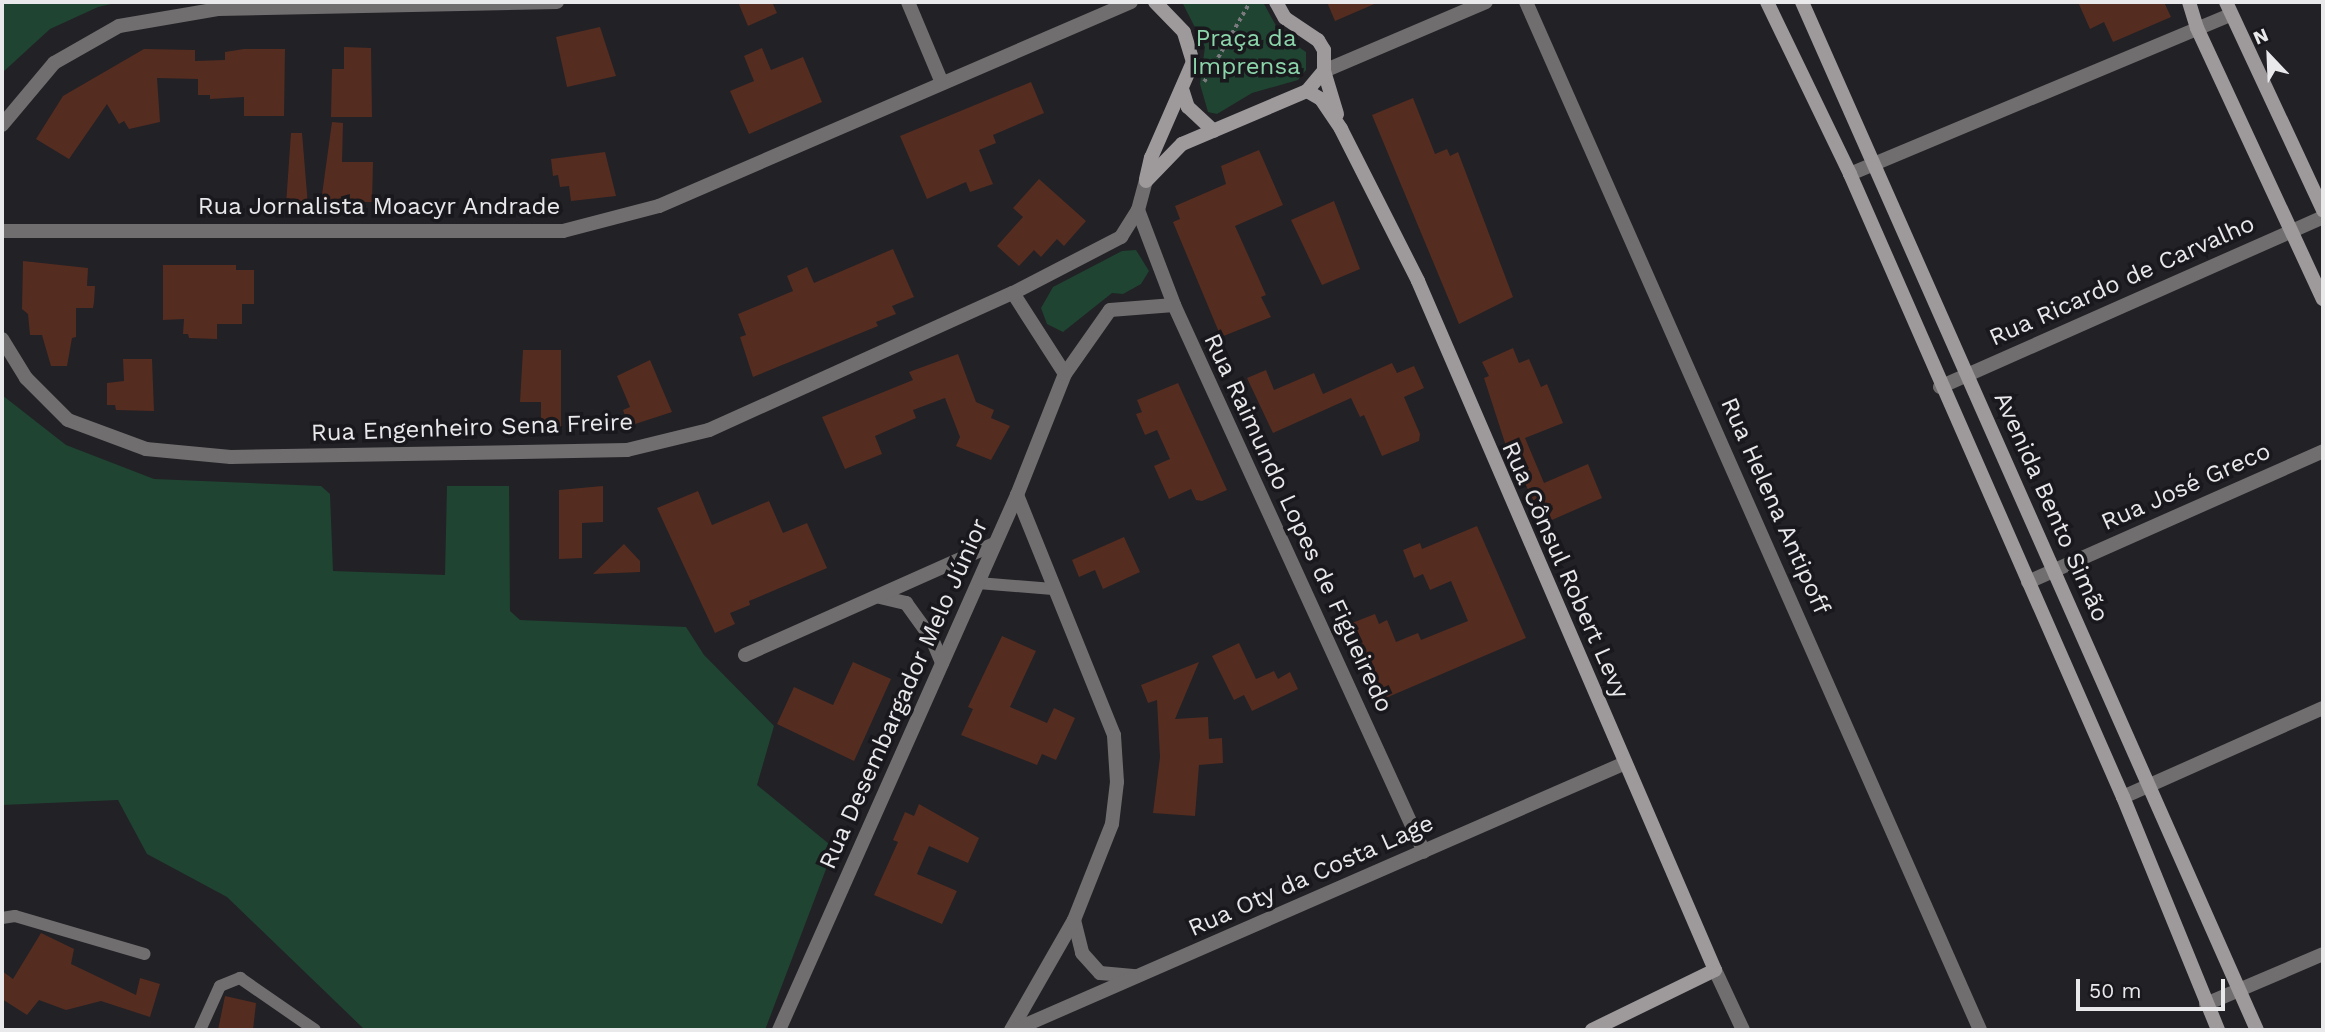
<!DOCTYPE html>
<meta charset="utf-8">
<style>
body{margin:0}
#map{position:relative;width:2325px;height:1032px;overflow:hidden;background:#222126;font-family:"Work Sans",sans-serif}
div>[style]{position:absolute}
[style*='--x']{left:calc(var(--x)*1px);top:calc(var(--y)*1px);width:calc(var(--w)*1px);rotate:calc(var(--a)*1deg)}
.green>*{inset:0;background:#1f4431}
.building>*{inset:0;background:#552c20}
.path>*{height:3.5px;margin-top:-1.75px;transform-origin:0;background:repeating-linear-gradient(90deg,#7b7a7e 0 3.5px,transparent 0 7px)}
.lane>*{height:12px;margin:-6px;padding:0 6px;transform-origin:6px;border-radius:6px;background:#716e6f}
.street>*{height:14px;margin:-7px;padding:0 7px;transform-origin:7px;border-radius:7px;background:#716e6f}
.secondary>*{height:14px;margin:-7px;padding:0 7px;transform-origin:7px;border-radius:7px;background:#9e9a9c}
span{translate:-50% -50%;white-space:nowrap;text-align:center;line-height:1.15;-webkit-text-stroke:7px #19181c;paint-order:stroke}
.park-label{font-size:24px;color:#8bd5ab}
.street-label{font-size:24px;color:#e9e9ec}
.frame{position:absolute;inset:0;border:4px solid #e9e9ec;pointer-events:none}
.north{position:absolute;left:2234px;top:21px;width:70px;height:70px;-webkit-text-stroke:5px #19181c;paint-order:stroke;rotate:337deg;font-size:19px;font-weight:700;line-height:28px;text-align:center;color:#e9e9ec}
.north::after{content:'';display:block;margin:auto;width:24px;height:32px;background:#e9e9ec;clip-path:polygon(50% 0,100% 100%,50% 72%,0 100%)}
.scale{position:absolute;left:2076px;top:979px;width:149px;height:32px;box-sizing:border-box;border:4px solid #e9e9ec;border-top:0;padding-left:9px;font-size:21px;line-height:24px;white-space:nowrap;color:#e9e9ec;-webkit-text-stroke:5px #19181c;paint-order:stroke}
</style>
<div id="map">
<div class="green">
<div style="clip-path:polygon(2px 2px,120px 2px,98px 7px,50px 29px,2px 73px)"></div>
<div style="clip-path:polygon(1182px 2px,1263px 2px,1281px 35px,1306px 52px,1306px 70px,1298px 80px,1252px 93px,1217px 114px,1208px 112px,1200px 84px,1205px 47px)"></div>
<div style="clip-path:polygon(1136px 250px,1149px 271px,1141px 284px,1123px 294px,1112px 293px,1063px 332px,1047px 324px,1041px 308px,1053px 287px,1122px 251px)"></div>
<div style="clip-path:polygon(2px 395px,66px 445px,154px 479px,321px 486px,330px 494px,333px 571px,445px 575px,447px 486px,509px 486px,510px 611px,520px 620px,686px 627px,704px 655px,774px 726px,757px 785px,834px 848px,765px 1030px,365px 1030px,227px 897px,147px 854px,118px 800px,2px 805px)"></div>
</div>
<div class="building">
<div style="clip-path:polygon(738px 2px,772px 2px,777px 13px,748px 26px)"></div>
<div style="clip-path:polygon(1327px 2px,1379px 2px,1335px 21px)"></div>
<div style="clip-path:polygon(2078px 2px,2164px 2px,2171px 17px,2113px 42px,2104px 22px,2090px 29px)"></div>
<div style="clip-path:polygon(600px 27px,616px 76px,567px 87px,556px 37px)"></div>
<div style="clip-path:polygon(344px 47px,371px 48px,372px 117px,331px 117px,332px 69px,344px 69px)"></div>
<div style="clip-path:polygon(762px 48px,771px 70px,803px 57px,822px 102px,749px 134px,730px 91px,754px 81px,744px 56px)"></div>
<div style="clip-path:polygon(144px 49px,195px 50px,195px 61px,225px 60px,225px 52px,244px 49px,285px 49px,284px 116px,244px 116px,244px 97px,210px 99px,210px 95px,198px 95px,198px 79px,157px 78px,160px 122px,129px 129px,124px 121px,119px 124px,107px 104px,69px 159px,36px 139px,63px 96px)"></div>
<div style="clip-path:polygon(1031px 82px,1044px 113px,993px 135px,996px 143px,979px 150px,993px 184px,970px 192px,966px 182px,927px 199px,900px 136px)"></div>
<div style="clip-path:polygon(1413px 98px,1435px 154px,1447px 149px,1450px 156px,1458px 152px,1513px 297px,1459px 324px,1372px 115px)"></div>
<div style="clip-path:polygon(332px 122px,343px 123px,342px 162px,373px 162px,372px 202px,321px 202px)"></div>
<div style="clip-path:polygon(291px 133px,302px 133px,308px 206px,286px 205px)"></div>
<div style="clip-path:polygon(1259px 150px,1283px 205px,1235px 226px,1266px 295px,1261px 297px,1271px 317px,1221px 337px,1173px 222px,1180px 219px,1175px 206px,1226px 184px,1221px 166px)"></div>
<div style="clip-path:polygon(605px 152px,616px 196px,571px 201px,569px 186px,560px 187px,558px 175px,553px 176px,551px 159px)"></div>
<div style="clip-path:polygon(1039px 179px,1086px 221px,1064px 246px,1057px 239px,1041px 257px,1034px 250px,1019px 266px,997px 246px,1023px 217px,1013px 208px)"></div>
<div style="clip-path:polygon(1334px 201px,1360px 269px,1322px 285px,1291px 220px)"></div>
<div style="clip-path:polygon(893px 249px,914px 297px,892px 306px,896px 314px,876px 322px,878px 326px,753px 377px,740px 337px,746px 335px,738px 314px,793px 291px,787px 276px,807px 267px,814px 283px)"></div>
<div style="clip-path:polygon(23px 261px,88px 268px,87px 286px,95px 286px,94px 302px,93px 308px,76px 308px,76px 337px,72px 338px,67px 366px,51px 366px,42px 335px,30px 335px,28px 314px,22px 309px)"></div>
<div style="clip-path:polygon(163px 265px,236px 265px,236px 270px,254px 270px,254px 304px,242px 304px,242px 324px,217px 324px,217px 339px,189px 338px,188px 334px,183px 334px,184px 319px,163px 320px)"></div>
<div style="clip-path:polygon(1513px 348px,1519px 363px,1529px 359px,1541px 387px,1547px 384px,1563px 423px,1525px 438px,1544px 483px,1588px 464px,1602px 498px,1545px 523px,1506px 446px,1484px 378px,1489px 376px,1482px 362px)"></div>
<div style="clip-path:polygon(523px 350px,561px 350px,561px 428px,541px 428px,541px 402px,520px 402px)"></div>
<div style="clip-path:polygon(958px 354px,976px 402px,994px 410px,991px 418px,1010px 426px,991px 460px,956px 446px,960px 437px,945px 398px,913px 410px,916px 418px,875px 436px,882px 454px,845px 469px,822px 417px,913px 380px,909px 372px)"></div>
<div style="clip-path:polygon(123px 359px,152px 359px,154px 411px,116px 410px,115px 405px,107px 405px,107px 383px,124px 381px)"></div>
<div style="clip-path:polygon(650px 360px,672px 412px,629px 426px,623px 410px,630px 407px,617px 376px)"></div>
<div style="clip-path:polygon(1392px 363px,1397px 373px,1414px 366px,1424px 388px,1404px 397px,1420px 434px,1419px 441px,1382px 456px,1364px 415px,1360px 417px,1351px 398px,1273px 433px,1247px 378px,1266px 370px,1274px 390px,1314px 373px,1323px 394px)"></div>
<div style="clip-path:polygon(1178px 383px,1227px 490px,1202px 501px,1196px 500px,1191px 489px,1169px 499px,1154px 466px,1170px 459px,1157px 430px,1145px 435px,1136px 414px,1142px 412px,1137px 400px)"></div>
<div style="clip-path:polygon(603px 486px,603px 522px,582px 523px,582px 558px,559px 559px,559px 490px)"></div>
<div style="clip-path:polygon(698px 491px,712px 525px,769px 501px,783px 533px,807px 523px,827px 568px,749px 601px,750px 605px,730px 613px,735px 624px,715px 633px,657px 508px)"></div>
<div style="clip-path:polygon(1477px 526px,1526px 638px,1381px 700px,1352px 623px,1375px 614px,1379px 624px,1387px 620px,1396px 642px,1418px 633px,1421px 640px,1468px 621px,1451px 581px,1430px 590px,1423px 574px,1414px 578px,1403px 550px,1420px 543px,1422px 549px)"></div>
<div style="clip-path:polygon(1124px 537px,1140px 572px,1103px 589px,1095px 570px,1079px 577px,1072px 560px)"></div>
<div style="clip-path:polygon(624px 544px,640px 561px,640px 572px,593px 574px)"></div>
<div style="clip-path:polygon(1002px 636px,1036px 651px,1010px 707px,1047px 723px,1054px 708px,1075px 718px,1056px 760px,1042px 754px,1037px 765px,961px 735px,973px 709px,968px 707px)"></div>
<div style="clip-path:polygon(1239px 643px,1256px 679px,1274px 671px,1278px 679px,1290px 672px,1298px 689px,1252px 711px,1244px 695px,1234px 700px,1212px 656px)"></div>
<div style="clip-path:polygon(853px 662px,891px 679px,854px 761px,777px 724px,794px 687px,833px 705px)"></div>
<div style="clip-path:polygon(1199px 662px,1175px 719px,1208px 717px,1209px 739px,1222px 738px,1223px 763px,1199px 765px,1195px 816px,1153px 813px,1160px 757px,1157px 700px,1148px 703px,1141px 685px)"></div>
<div style="clip-path:polygon(919px 804px,979px 838px,968px 863px,929px 846px,917px 874px,957px 891px,942px 924px,874px 895px,898px 842px,893px 840px,905px 812px,914px 816px)"></div>
<div style="clip-path:polygon(41px 933px,74px 949px,71px 964px,136px 995px,140px 978px,160px 984px,150px 1017px,101px 1001px,66px 1010px,39px 1000px,27px 1015px,2px 999px,2px 971px,13px 979px)"></div>
<div style="clip-path:polygon(225px 996px,256px 1003px,253px 1030px,218px 1030px)"></div>
</div>
<div class="path">
<div style="--x:1204;--y:82;--w:92;--a:-60.1"></div>
</div>
<div class="lane">
<div style="--x:978;--y:583;--w:75;--a:4.6"></div>
<div style="--x:2;--y:918;--w:13;--a:-9"></div>
<div style="--x:15;--y:916;--w:135;--a:16.3"></div>
<div style="--x:200;--y:1030;--w:48;--a:-65.6"></div>
<div style="--x:220;--y:986;--w:22;--a:-22"></div>
<div style="--x:240;--y:978;--w:91;--a:34.7"></div>
</div>
<div class="street">
<div style="--x:908;--y:2;--w:88;--a:67.2"></div>
<div style="--x:1526;--y:2;--w:1124;--a:66.17"></div>
<div style="--x:1324;--y:71;--w:176;--a:-23.1"></div>
<div style="--x:2;--y:125;--w:81;--a:-50"></div>
<div style="--x:54;--y:63;--w:75;--a:-29.6"></div>
<div style="--x:119;--y:26;--w:100;--a:-9.7"></div>
<div style="--x:218;--y:9;--w:339;--a:-1.2"></div>
<div style="--x:1850;--y:174;--w:413;--a:-22.7"></div>
<div style="--x:1138;--y:210;--w:102;--a:69.2"></div>
<div style="--x:1174;--y:305;--w:601;--a:65.44"></div>
<div style="--x:2;--y:231;--w:561;--a:0"></div>
<div style="--x:563;--y:231;--w:99;--a:-14.6"></div>
<div style="--x:659;--y:206;--w:514;--a:-23.37"></div>
<div style="--x:1013;--y:293;--w:96;--a:57.3"></div>
<div style="--x:2;--y:339;--w:46;--a:58.4"></div>
<div style="--x:26;--y:378;--w:59;--a:45"></div>
<div style="--x:68;--y:420;--w:83;--a:20.4"></div>
<div style="--x:146;--y:449;--w:85;--a:5.4"></div>
<div style="--x:231;--y:457;--w:396;--a:-1"></div>
<div style="--x:627;--y:450;--w:84;--a:-13.7"></div>
<div style="--x:709;--y:430;--w:333;--a:-24.3"></div>
<div style="--x:1013;--y:293;--w:122;--a:-27.4"></div>
<div style="--x:1121;--y:237;--w:32;--a:-58"></div>
<div style="--x:1138;--y:210;--w:30;--a:-75"></div>
<div style="--x:1940;--y:387;--w:419;--a:-23.9"></div>
<div style="--x:2028;--y:582;--w:323;--a:-23.9"></div>
<div style="--x:880;--y:597;--w:27;--a:13"></div>
<div style="--x:906;--y:603;--w:44;--a:54.2"></div>
<div style="--x:932;--y:639;--w:26;--a:67"></div>
<div style="--x:745;--y:655;--w:273;--a:-24"></div>
<div style="--x:2123;--y:797;--w:219;--a:-24"></div>
<div style="--x:1074;--y:920;--w:34;--a:76"></div>
<div style="--x:1082;--y:953;--w:27;--a:48"></div>
<div style="--x:1100;--y:973;--w:36;--a:5"></div>
<div style="--x:1715;--y:970;--w:66;--a:65"></div>
<div style="--x:2206;--y:1004;--w:127;--a:-23.1"></div>
<div style="--x:779;--y:1030;--w:586;--a:-66.02"></div>
<div style="--x:1017;--y:495;--w:130;--a:-68.4"></div>
<div style="--x:1065;--y:374;--w:78;--a:-54.9"></div>
<div style="--x:1110;--y:310;--w:64;--a:-4.5"></div>
<div style="--x:1011;--y:1030;--w:127;--a:-60.2"></div>
<div style="--x:1074;--y:920;--w:103;--a:-68.4"></div>
<div style="--x:1112;--y:824;--w:42;--a:-83.2"></div>
<div style="--x:1117;--y:782;--w:47;--a:-93.7"></div>
<div style="--x:1114;--y:735;--w:259;--a:-112"></div>
<div style="--x:1014;--y:1030;--w:667;--a:-23.6"></div>
</div>
<div class="secondary">
<div style="--x:1276;--y:2;--w:18;--a:61"></div>
<div style="--x:1285;--y:18;--w:40;--a:34"></div>
<div style="--x:1318;--y:40;--w:12;--a:59"></div>
<div style="--x:1324;--y:50;--w:21;--a:90"></div>
<div style="--x:1324;--y:71;--w:45;--a:73.2"></div>
<div style="--x:1767;--y:2;--w:191;--a:64.2"></div>
<div style="--x:1850;--y:174;--w:680;--a:66.34"></div>
<div style="--x:2123;--y:797;--w:252;--a:67.8"></div>
<div style="--x:1802;--y:2;--w:1124;--a:66.13"></div>
<div style="--x:2189;--y:2;--w:27;--a:73"></div>
<div style="--x:2197;--y:28;--w:299;--a:65.1"></div>
<div style="--x:2226;--y:2;--w:230;--a:65"></div>
<div style="--x:1182;--y:89;--w:19;--a:72"></div>
<div style="--x:1188;--y:107;--w:35;--a:43"></div>
<div style="--x:1307;--y:91;--w:16;--a:30"></div>
<div style="--x:1321;--y:99;--w:36;--a:56"></div>
<div style="--x:1341;--y:129;--w:170;--a:63.1"></div>
<div style="--x:1418;--y:281;--w:750;--a:66.68"></div>
<div style="--x:1715;--y:970;--w:137;--a:154"></div>
<div style="--x:1146;--y:179;--w:22;--a:-77"></div>
<div style="--x:1151;--y:158;--w:105;--a:-66.4"></div>
<div style="--x:1193;--y:62;--w:31;--a:-107"></div>
<div style="--x:1184;--y:32;--w:42;--a:-134"></div>
<div style="--x:1146;--y:181;--w:52;--a:-45.8"></div>
<div style="--x:1182;--y:144;--w:136;--a:-23"></div>
<div style="--x:1307;--y:91;--w:26;--a:-50"></div>
</div>
<div class="park-label">
<span style="left:1246px;top:53px">Praça da<br>Imprensa</span>
</div>
<div class="street-label">
<span style="left:379px;top:207px">Rua Jornalista Moacyr Andrade</span>
<span style="left:2122px;top:281px;rotate:-24deg">Rua Ricardo de Carvalho</span>
<span style="left:472px;top:428px;rotate:-2deg">Rua Engenheiro Sena Freire</span>
<span style="left:2186px;top:487px;rotate:-24deg">Rua José Greco</span>
<span style="left:1775px;top:506px;rotate:66deg">Rua Helena Antipoff</span>
<span style="left:2051px;top:507px;rotate:66deg">Avenida Bento Simão</span>
<span style="left:1298px;top:523px;rotate:65deg">Rua Raimundo Lopes de Figueiredo</span>
<span style="left:1565px;top:570px;rotate:66deg">Rua Cônsul Robert Levy</span>
<span style="left:904px;top:694px;rotate:-66deg">Rua Desembargador Melo Júnior</span>
<span style="left:1311px;top:876px;rotate:-24deg">Rua Oty da Costa Lage</span>
</div>
<div class="frame"></div>
<div class="north">N</div>
<div class="scale">50 m</div>
</div>
